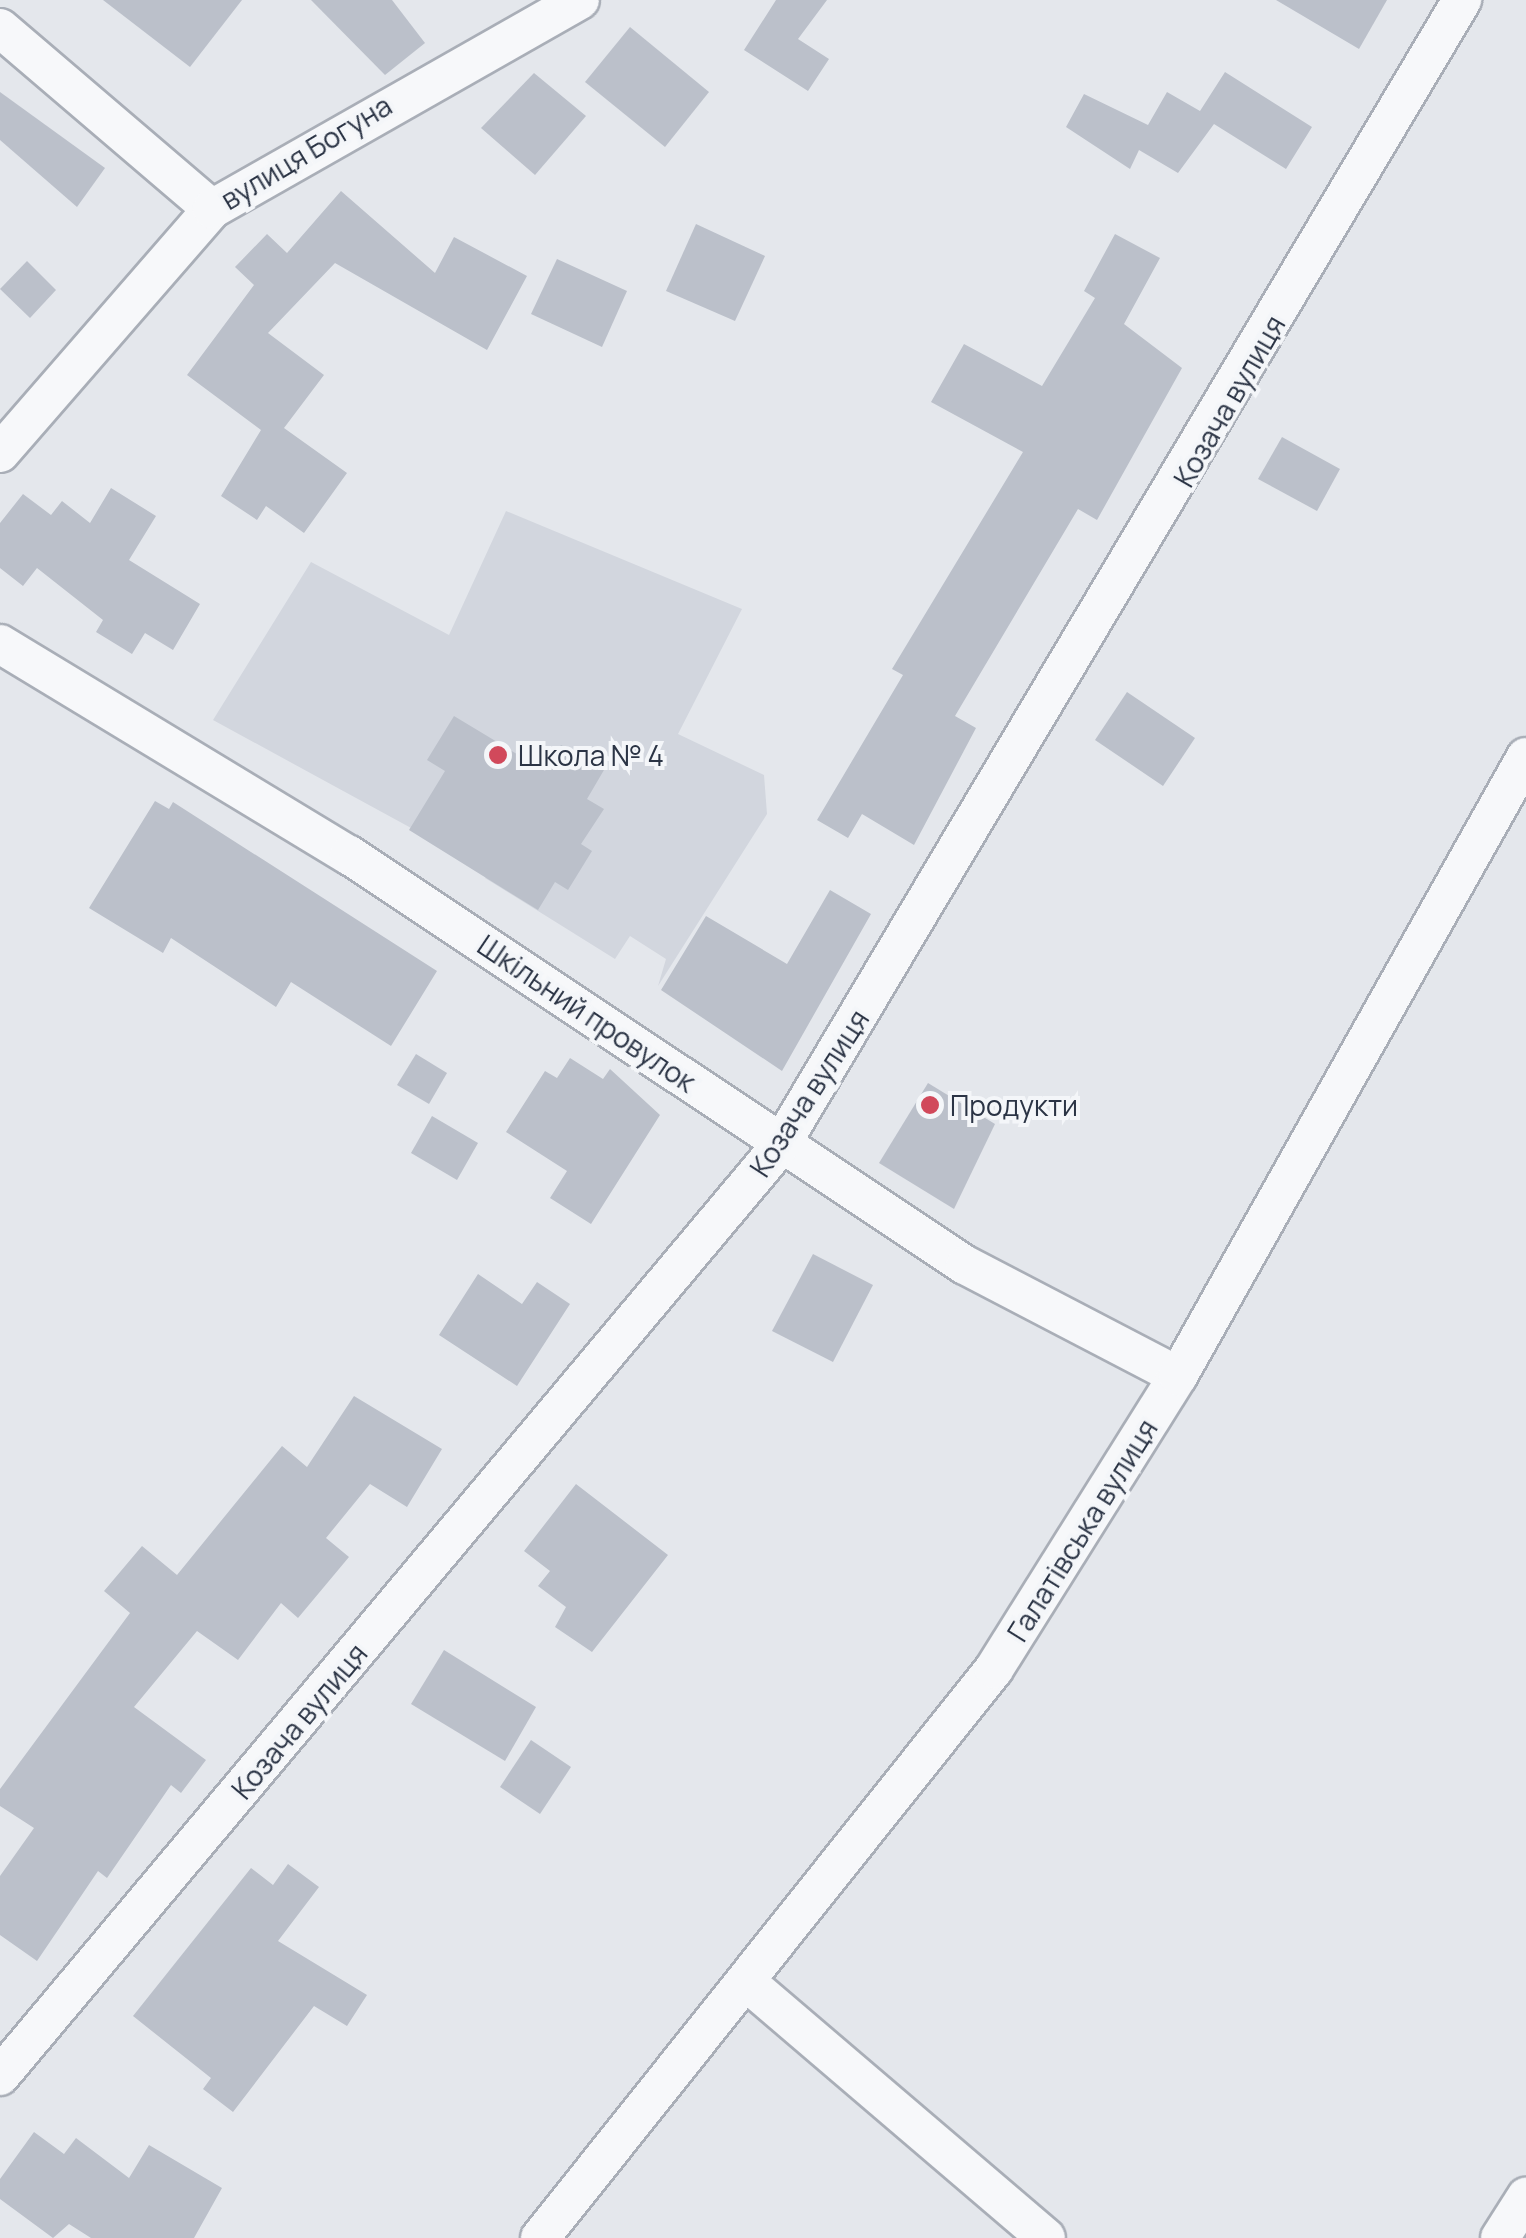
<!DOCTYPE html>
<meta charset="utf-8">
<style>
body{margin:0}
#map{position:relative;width:1526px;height:2238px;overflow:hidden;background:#e4e7ec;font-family:Manrope,sans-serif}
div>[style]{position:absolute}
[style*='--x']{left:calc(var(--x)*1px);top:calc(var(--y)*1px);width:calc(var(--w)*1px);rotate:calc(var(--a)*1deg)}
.built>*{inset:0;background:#d2d6de}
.building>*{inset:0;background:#bbc0ca}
.roads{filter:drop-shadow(2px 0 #a9aeb7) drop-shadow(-2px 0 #a9aeb7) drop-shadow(0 2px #a9aeb7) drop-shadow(0 -2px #a9aeb7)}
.street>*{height:38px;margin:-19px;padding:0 19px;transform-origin:19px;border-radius:19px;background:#f7f8fa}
.dots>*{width:28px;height:28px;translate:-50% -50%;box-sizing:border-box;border:5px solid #f4f6f9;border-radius:50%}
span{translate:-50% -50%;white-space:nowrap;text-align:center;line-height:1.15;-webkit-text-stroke:8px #f4f6f9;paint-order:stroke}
.street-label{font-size:28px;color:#2b3445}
.poi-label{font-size:28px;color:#2b3445}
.left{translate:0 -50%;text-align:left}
</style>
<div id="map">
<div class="built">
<div style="clip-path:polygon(506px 511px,742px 609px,678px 734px,764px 775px,767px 814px,658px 986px,666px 959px,630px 936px,615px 959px,485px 878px,490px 871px,213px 720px,311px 562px,449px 635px)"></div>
</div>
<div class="building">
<div style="clip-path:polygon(103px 0,242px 0,190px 67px)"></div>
<div style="clip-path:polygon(311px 0,392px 0,425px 43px,385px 75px)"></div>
<div style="clip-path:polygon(776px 0,827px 0,798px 39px,829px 59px,808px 91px,744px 50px)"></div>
<div style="clip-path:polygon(1276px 0,1387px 0,1359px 49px)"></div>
<div style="clip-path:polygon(630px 27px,709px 92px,665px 147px,585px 82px)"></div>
<div style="clip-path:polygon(1225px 72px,1312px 127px,1286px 169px,1214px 124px,1178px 173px,1139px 150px,1130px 169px,1066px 127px,1084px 94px,1148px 125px,1167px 92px,1200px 111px)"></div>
<div style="clip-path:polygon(534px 73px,586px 116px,535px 175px,481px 128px)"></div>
<div style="clip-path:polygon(0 92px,105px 168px,77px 207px,0 140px)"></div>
<div style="clip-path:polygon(341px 191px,435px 273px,454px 237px,527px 276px,487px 350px,335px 263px,268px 333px,324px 375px,284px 428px,347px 473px,304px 533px,266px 506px,257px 520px,221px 496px,261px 430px,187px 375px,254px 285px,235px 267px,267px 234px,287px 253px)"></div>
<div style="clip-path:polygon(696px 224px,765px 256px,735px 321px,666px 291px)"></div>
<div style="clip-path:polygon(1115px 234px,1160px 258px,1124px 324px,1182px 368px,1097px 520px,1078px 509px,955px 716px,976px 728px,914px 845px,862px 814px,848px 838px,817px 820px,903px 675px,892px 669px,1023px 452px,931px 402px,964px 344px,1042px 386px,1095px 298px,1084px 291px)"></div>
<div style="clip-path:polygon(557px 259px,627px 291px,602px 347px,531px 314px)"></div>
<div style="clip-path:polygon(27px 261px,56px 290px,30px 318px,0 289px)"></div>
<div style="clip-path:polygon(1282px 437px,1340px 469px,1317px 511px,1258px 479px)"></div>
<div style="clip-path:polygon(111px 488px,156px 516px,129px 560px,200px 604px,173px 650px,145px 633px,132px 654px,96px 632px,103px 620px,37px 568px,23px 586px,0 568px,0 523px,23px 494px,51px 515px,62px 501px,90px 523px)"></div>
<div style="clip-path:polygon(1127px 692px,1195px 738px,1163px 786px,1095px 740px)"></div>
<div style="clip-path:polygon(454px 716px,545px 771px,561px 745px,604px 770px,587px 799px,604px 809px,581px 844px,592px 851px,568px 890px,555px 882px,538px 910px,409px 830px,445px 771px,427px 760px)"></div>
<div style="clip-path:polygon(155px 801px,169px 809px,173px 802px,437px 971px,391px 1046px,291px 982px,276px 1007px,171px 938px,163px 953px,89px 908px)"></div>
<div style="clip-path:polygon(830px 890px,871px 914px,782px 1071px,661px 990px,706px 916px,787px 964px)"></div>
<div style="clip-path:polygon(416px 1054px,447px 1073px,429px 1104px,397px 1085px)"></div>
<div style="clip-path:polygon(570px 1058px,603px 1079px,610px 1069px,660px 1115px,591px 1224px,550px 1198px,567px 1171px,506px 1132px,545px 1071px,557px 1078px)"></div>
<div style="clip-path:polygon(928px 1083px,995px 1124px,954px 1209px,879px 1163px)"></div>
<div style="clip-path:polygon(432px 1116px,478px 1143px,457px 1180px,411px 1153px)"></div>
<div style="clip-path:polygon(813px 1254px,873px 1285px,833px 1362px,772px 1331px)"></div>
<div style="clip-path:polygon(478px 1274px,522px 1304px,537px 1282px,570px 1304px,517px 1386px,439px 1335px)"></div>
<div style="clip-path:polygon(354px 1396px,442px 1449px,407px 1507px,370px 1484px,326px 1538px,349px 1557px,298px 1618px,281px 1603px,238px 1660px,197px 1631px,134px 1707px,206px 1760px,181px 1793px,171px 1785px,107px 1878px,98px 1871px,37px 1961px,0 1935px,0 1876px,34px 1828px,0 1806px,0 1789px,130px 1613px,104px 1591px,142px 1546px,177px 1575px,282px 1446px,307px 1467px)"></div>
<div style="clip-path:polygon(576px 1484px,668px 1555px,592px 1652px,555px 1627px,566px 1607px,538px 1586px,550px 1571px,524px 1551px)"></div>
<div style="clip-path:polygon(444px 1650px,536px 1707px,505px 1761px,411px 1704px)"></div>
<div style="clip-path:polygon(531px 1740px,571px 1767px,540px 1814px,500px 1787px)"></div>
<div style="clip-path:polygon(288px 1864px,319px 1887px,278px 1941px,367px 1995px,347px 2026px,314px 2006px,233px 2112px,203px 2089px,211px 2078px,133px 2016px,251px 1868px,273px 1885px)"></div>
<div style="clip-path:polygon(34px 2132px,64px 2154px,76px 2138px,129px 2178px,149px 2145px,222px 2188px,194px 2238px,91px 2238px,69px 2224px,53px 2238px,0 2199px,0 2179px)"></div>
</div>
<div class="roads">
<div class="street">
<div style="--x:0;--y:28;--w:279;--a:40.5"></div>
<div style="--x:0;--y:453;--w:323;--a:-49"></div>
<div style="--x:212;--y:209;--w:423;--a:-29.6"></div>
<div style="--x:0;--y:644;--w:408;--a:31.2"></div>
<div style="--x:349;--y:855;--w:740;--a:33.65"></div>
<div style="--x:965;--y:1265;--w:240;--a:27.5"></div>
<div style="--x:750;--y:1985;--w:389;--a:40.5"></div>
<div style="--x:0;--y:2076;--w:1214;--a:-50.01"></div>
<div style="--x:780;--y:1146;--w:1334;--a:-59.24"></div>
<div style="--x:540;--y:2238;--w:728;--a:-51.41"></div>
<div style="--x:994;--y:1669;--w:346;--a:-57.9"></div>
<div style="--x:1178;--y:1376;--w:710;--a:-60.66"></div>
<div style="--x:1500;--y:2238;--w:49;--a:-57.6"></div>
</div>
</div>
<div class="dots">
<div style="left:498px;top:755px;background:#d1495b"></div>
<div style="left:930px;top:1105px;background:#d1495b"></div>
</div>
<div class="street-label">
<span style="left:306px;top:152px;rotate:-31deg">вулиця Богуна</span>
<span style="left:1229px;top:401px;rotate:-60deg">Козача вулиця</span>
<span style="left:587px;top:1013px;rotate:34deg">Шкільний провулок</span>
<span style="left:809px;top:1093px;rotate:-57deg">Козача вулиця</span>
<span style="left:1082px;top:1530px;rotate:-58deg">Галатівська вулиця</span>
<span style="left:299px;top:1721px;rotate:-50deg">Козача вулиця</span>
</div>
<div class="poi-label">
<span class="left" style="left:518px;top:755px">Школа № 4</span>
<span class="left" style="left:950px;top:1105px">Продукти</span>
</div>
</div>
